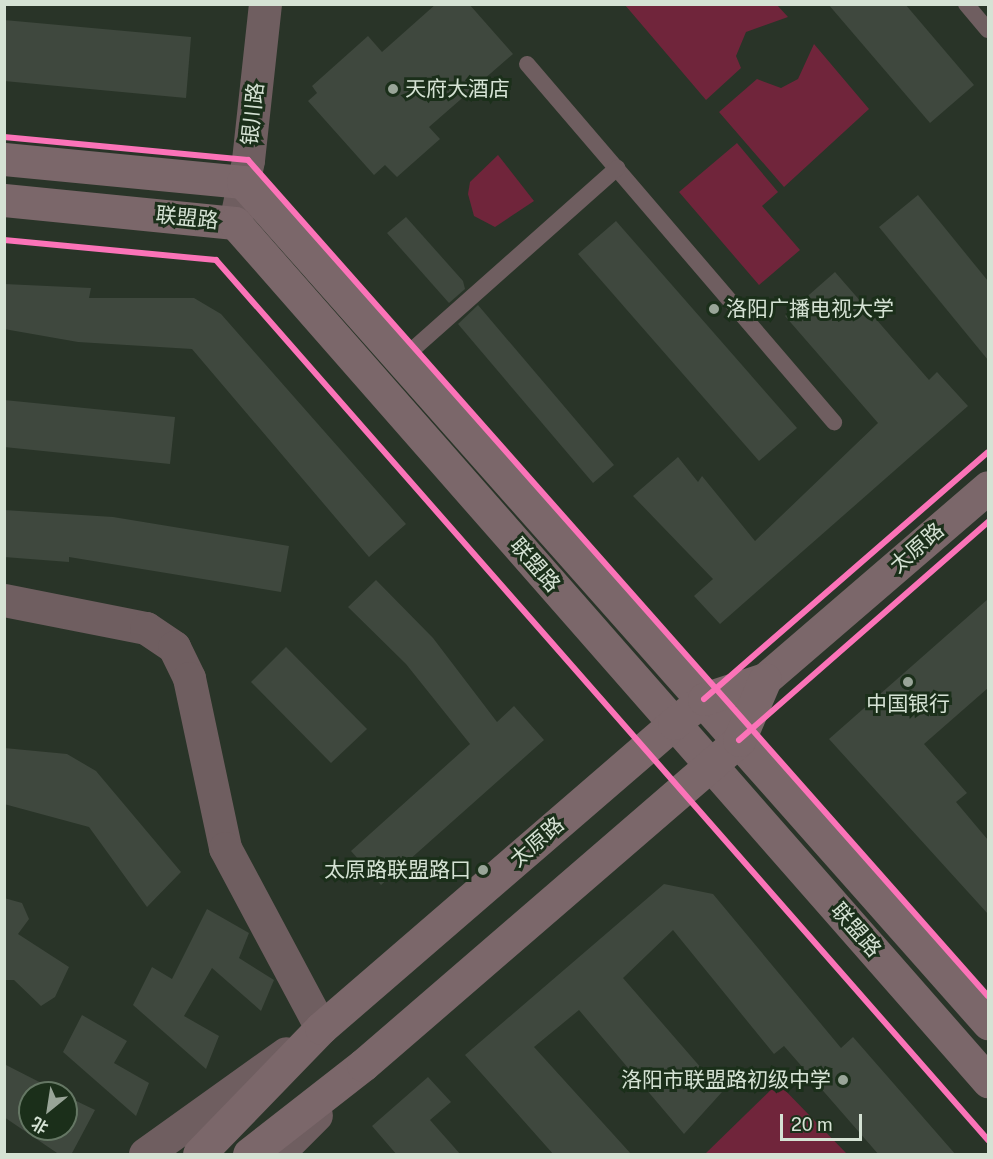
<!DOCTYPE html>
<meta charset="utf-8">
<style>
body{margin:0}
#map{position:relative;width:993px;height:1159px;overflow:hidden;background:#293428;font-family:"Public Sans","Noto Sans SC",sans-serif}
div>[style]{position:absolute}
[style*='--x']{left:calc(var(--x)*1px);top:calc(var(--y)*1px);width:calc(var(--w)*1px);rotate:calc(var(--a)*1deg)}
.green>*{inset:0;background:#70253b}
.building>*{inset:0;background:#3f483e}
.service>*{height:16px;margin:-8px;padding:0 8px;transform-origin:8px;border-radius:8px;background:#6f5e60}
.minor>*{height:33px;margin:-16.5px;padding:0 16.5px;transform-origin:16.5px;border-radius:16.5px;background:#6f5e60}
.tertiary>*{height:33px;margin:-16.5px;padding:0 16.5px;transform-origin:16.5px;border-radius:16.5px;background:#6f5e60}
.secondary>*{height:33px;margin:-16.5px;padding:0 16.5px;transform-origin:16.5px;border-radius:16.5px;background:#7b676a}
.cycleway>*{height:6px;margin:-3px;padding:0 3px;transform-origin:3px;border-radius:3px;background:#fb73b8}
.dots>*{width:16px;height:16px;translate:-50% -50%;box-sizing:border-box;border:3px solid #1b2f1a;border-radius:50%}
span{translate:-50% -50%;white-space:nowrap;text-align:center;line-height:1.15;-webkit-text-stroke:6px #1b2f1a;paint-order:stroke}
.poi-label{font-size:21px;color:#d5e2d4}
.left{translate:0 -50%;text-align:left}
.right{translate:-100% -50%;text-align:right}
.street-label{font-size:21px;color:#d5e2d4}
.frame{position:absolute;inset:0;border:6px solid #d5e2d4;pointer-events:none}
.north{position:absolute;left:18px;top:1081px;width:60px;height:60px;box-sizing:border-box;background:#1b2f1a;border:2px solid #657764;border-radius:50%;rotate:210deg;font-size:16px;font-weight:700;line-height:24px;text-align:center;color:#d5e2d4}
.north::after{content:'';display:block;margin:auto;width:21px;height:27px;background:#99a598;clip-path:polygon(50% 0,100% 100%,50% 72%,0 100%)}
.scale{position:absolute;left:780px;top:1114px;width:82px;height:27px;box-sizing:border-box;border:3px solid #d5e2d4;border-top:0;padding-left:8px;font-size:18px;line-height:21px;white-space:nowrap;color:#d5e2d4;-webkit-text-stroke:4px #1b2f1a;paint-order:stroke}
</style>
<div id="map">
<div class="green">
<div style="clip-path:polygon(625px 5px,777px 5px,788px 17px,746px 32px,736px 56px,741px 68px,706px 100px)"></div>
<div style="clip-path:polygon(814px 44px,869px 109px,784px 187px,719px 112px,757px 79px,781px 88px,798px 79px)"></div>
<div style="clip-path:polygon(737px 143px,778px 192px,762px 206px,800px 250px,759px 285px,679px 192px)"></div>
<div style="clip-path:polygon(498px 155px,534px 201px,495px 227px,474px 216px,468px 194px,470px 182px)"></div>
<div style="clip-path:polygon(778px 1083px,847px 1154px,705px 1154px)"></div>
</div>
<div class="building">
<div style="clip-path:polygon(436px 4px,469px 4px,513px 54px,429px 127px,440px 139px,397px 177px,385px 165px,374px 175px,308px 101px,317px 93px,312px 86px,368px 36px,382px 52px)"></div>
<div style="clip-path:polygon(828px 4px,905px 4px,974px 85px,930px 123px)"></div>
<div style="clip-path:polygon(4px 20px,191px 37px,186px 98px,4px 81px)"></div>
<div style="clip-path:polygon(918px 195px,988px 281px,988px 360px,879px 227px)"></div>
<div style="clip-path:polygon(406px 217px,463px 281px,465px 289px,449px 303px,387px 233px)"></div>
<div style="clip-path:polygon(616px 221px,797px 428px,759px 461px,578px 254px)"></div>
<div style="clip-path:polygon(835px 272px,929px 380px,937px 372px,968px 406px,720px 624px,694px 596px,713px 579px,633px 496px,678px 457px,698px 482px,702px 476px,755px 541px,878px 423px,785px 316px)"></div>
<div style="clip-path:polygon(4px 284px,91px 288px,89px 298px,194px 298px,221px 314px,406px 524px,369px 557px,192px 349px,78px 342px,4px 329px)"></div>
<div style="clip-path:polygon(478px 305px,614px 465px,593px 483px,458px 324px)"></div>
<div style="clip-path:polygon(4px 400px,175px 417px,170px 464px,4px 447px)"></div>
<div style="clip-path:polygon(4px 510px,113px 517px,289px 546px,281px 592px,69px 557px,69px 562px,4px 557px)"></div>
<div style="clip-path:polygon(376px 580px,433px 638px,497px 722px,514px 706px,544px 740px,381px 885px,351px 851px,470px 744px,406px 664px,348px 607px)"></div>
<div style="clip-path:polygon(988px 599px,988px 688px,924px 744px,967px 793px,956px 802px,988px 840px,988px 914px,829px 739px)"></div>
<div style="clip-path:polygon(286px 647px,367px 729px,331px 763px,251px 682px)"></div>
<div style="clip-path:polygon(4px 748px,67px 754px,96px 771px,181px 872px,147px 907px,89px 827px,4px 804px)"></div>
<div style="clip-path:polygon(664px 884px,713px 894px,841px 1048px,853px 1037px,956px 1155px,879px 1155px,784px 1046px,774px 1054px,673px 930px,623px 978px,722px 1092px,684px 1134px,579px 1010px,534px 1047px,632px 1155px,554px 1155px,465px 1055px)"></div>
<div style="clip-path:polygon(4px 898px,22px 903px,29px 919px,18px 934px,69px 967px,55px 997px,41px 1006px,14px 980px,4px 980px)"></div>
<div style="clip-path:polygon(207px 909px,249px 933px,239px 958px,274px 980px,261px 1011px,212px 968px,184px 1016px,219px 1036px,206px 1069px,133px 1005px,152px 967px,172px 979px)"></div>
<div style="clip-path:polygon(82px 1015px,127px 1041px,114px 1063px,149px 1083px,136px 1116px,63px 1052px)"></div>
<div style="clip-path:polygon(4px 1064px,61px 1093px,30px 1093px,30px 1129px,66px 1129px,66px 1096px,95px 1110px,71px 1155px,60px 1155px,4px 1117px)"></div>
<div style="clip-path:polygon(428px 1077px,451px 1102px,430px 1120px,461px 1155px,397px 1155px,372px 1126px)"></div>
</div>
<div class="service">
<div style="--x:966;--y:4;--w:34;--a:50"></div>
<div style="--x:527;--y:64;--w:472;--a:49.4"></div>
<div style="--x:402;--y:359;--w:288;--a:-41.6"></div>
</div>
<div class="minor">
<div style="--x:235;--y:223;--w:64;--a:-78.3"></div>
<div style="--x:248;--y:160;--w:157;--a:-83.8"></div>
<div style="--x:4;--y:600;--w:145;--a:11.2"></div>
<div style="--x:146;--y:628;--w:34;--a:34"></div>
<div style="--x:174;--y:647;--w:34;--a:64"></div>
<div style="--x:189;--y:678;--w:174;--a:78"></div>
<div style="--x:225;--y:848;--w:204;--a:61.9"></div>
</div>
<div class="tertiary">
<div style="--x:145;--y:1154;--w:173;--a:-35.6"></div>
<div style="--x:277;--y:1154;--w:55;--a:-45"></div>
</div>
<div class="secondary">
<div style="--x:4;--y:159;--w:240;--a:5.5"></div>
<div style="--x:243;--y:182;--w:1124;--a:48.46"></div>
<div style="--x:4;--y:200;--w:232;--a:5.7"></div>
<div style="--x:235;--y:223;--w:1142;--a:48.73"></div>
<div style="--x:199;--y:1154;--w:175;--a:-45.9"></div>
<div style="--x:321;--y:1028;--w:467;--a:-40.8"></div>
<div style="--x:674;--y:723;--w:38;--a:-39"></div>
<div style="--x:704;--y:699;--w:64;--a:-18.2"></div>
<div style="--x:765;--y:679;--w:294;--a:-40.7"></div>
<div style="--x:249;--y:1154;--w:145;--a:-38"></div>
<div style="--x:363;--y:1065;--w:497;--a:-40.8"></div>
<div style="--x:739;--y:740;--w:66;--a:-66.9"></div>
</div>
<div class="cycleway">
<div style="--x:4;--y:137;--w:245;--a:5.4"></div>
<div style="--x:248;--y:160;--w:1116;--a:48.49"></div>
<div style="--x:4;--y:240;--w:213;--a:5.4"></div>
<div style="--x:216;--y:260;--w:1171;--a:48.74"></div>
<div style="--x:704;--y:699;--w:376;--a:-41"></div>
<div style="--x:739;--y:740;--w:331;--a:-41.2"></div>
</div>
<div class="dots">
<div style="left:393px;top:89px;background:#99a598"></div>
<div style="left:714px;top:309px;background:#99a598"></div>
<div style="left:908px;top:682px;background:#99a598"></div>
<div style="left:483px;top:870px;background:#99a598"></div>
<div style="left:843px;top:1080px;background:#99a598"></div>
</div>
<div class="poi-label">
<span class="left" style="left:405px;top:89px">天府大酒店</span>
<span class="left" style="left:726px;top:309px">洛阳广播电视大学</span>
<span style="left:908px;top:704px">中国银行</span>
<span class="right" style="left:471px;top:870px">太原路联盟路口</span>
<span class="right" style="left:831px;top:1080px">洛阳市联盟路初级中学</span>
</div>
<div class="street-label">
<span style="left:253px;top:114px;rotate:-84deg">银川路</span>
<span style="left:187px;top:218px;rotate:6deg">联盟路</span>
<span style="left:917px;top:548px;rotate:-41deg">太原路</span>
<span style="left:535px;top:565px;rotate:49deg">联盟路</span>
<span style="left:537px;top:842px;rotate:-41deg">太原路</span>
<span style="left:856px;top:930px;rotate:49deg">联盟路</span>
</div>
<div class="frame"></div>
<div class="north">北</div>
<div class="scale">20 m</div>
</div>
